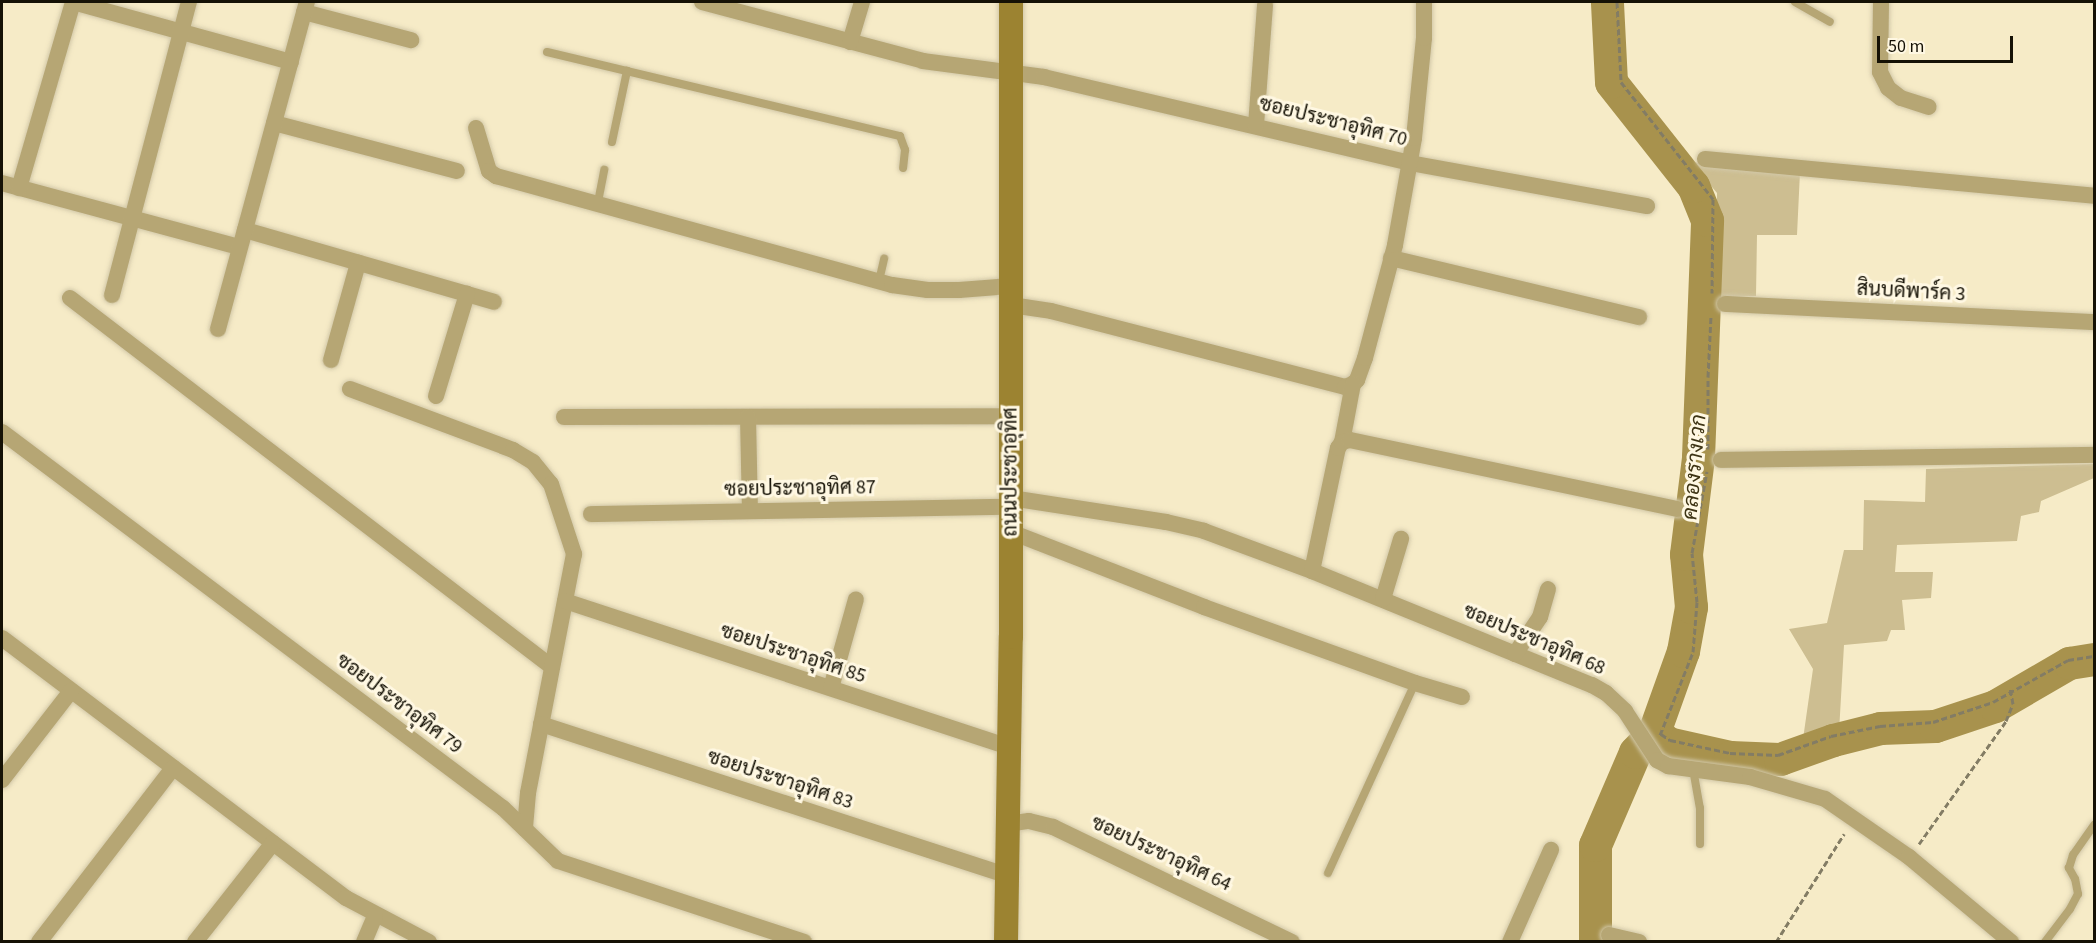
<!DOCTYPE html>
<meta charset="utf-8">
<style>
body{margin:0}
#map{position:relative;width:2096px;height:943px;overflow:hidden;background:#f6ebc7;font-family:"Source Sans 3",Sarabun,sans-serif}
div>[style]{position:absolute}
.green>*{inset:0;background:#cdbe91}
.river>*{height:33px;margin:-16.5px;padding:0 16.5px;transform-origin:16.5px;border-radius:16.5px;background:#a8924d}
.path>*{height:3px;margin-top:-1.5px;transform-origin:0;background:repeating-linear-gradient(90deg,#837c64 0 6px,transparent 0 9px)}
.roads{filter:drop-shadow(0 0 2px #d2c8a8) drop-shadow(0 0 2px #d2c8a8)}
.lane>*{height:8px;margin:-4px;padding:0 4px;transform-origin:4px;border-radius:4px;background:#b6a674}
.street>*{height:16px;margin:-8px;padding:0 8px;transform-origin:8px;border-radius:8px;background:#b6a674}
.secondary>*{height:24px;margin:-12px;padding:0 12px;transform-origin:12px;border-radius:12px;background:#9c8331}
.path-bridge>*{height:3px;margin-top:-1.5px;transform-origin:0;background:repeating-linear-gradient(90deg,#837c64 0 6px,transparent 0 9px)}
span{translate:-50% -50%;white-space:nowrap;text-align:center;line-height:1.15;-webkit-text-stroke:6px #fff8e3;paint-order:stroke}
.street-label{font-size:20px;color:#151105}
.water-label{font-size:21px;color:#3e3415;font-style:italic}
.frame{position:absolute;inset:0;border:3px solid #151105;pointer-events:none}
.scale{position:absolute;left:1877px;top:36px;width:136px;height:27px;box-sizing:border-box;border:3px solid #151105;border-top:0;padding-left:8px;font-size:18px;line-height:21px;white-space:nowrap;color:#151105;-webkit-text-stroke:4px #fff8e3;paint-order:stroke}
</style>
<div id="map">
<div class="green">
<div style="clip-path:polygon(1691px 162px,1800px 172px,1797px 235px,1757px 235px,1756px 296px,1717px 297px,1717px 193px)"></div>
<div style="clip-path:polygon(2094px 464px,2094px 478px,2041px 501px,2039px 512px,2021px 516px,2017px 541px,1897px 545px,1895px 572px,1933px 572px,1931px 598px,1902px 600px,1905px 630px,1891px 630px,1887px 641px,1844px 645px,1839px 732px,1803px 739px,1813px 669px,1789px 629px,1827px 623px,1844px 550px,1863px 550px,1864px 500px,1925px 502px,1926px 469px)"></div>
</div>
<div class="river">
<div style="left:1654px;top:732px;width:18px;rotate:38deg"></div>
<div style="left:1668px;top:743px;width:64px;rotate:12.7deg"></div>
<div style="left:1730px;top:757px;width:50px;rotate:2.3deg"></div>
<div style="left:1780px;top:759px;width:56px;rotate:-19.7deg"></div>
<div style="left:1833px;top:740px;width:49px;rotate:-14.3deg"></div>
<div style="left:1880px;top:728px;width:55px;rotate:-2.1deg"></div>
<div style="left:1935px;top:726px;width:63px;rotate:-18.4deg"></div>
<div style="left:1995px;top:706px;width:86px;rotate:-30.2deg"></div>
<div style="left:2069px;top:663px;width:25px;rotate:-9deg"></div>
<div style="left:1595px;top:942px;width:97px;rotate:-90deg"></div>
<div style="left:1595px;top:845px;width:101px;rotate:-66.7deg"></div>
<div style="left:1635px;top:752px;width:28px;rotate:-46deg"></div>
<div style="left:1654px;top:732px;width:86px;rotate:-70.3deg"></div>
<div style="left:1683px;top:651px;width:45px;rotate:-79.7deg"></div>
<div style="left:1691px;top:607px;width:53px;rotate:-95.4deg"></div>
<div style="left:1686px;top:554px;width:98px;rotate:-82.9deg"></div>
<div style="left:1698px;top:457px;width:237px;rotate:-87.8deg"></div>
<div style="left:1707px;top:220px;width:37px;rotate:-112deg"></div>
<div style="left:1693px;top:186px;width:132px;rotate:-128.3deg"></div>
<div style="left:1611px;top:82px;width:80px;rotate:-92.9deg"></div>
</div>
<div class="path">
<div style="left:1617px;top:2px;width:80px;rotate:87.1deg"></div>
<div style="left:1621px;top:82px;width:149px;rotate:51.8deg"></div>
<div style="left:1713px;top:199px;width:94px;rotate:90.6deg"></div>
<div style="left:1708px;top:449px;width:72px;rotate:-90deg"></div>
<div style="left:1708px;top:377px;width:62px;rotate:-87.2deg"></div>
<div style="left:1660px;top:735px;width:89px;rotate:-68.3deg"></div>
<div style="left:1693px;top:652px;width:50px;rotate:-85.4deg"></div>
<div style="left:1697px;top:602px;width:49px;rotate:-95.8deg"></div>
<div style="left:1692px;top:553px;width:83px;rotate:-79.6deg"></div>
<div style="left:1919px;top:844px;width:151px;rotate:-54.7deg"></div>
<div style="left:2006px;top:721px;width:18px;rotate:-68deg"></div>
<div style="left:2013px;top:704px;width:17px;rotate:-100deg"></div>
<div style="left:1776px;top:942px;width:128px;rotate:-57.8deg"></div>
</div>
<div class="roads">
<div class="lane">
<div style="left:1795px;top:2px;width:40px;rotate:29.7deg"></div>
<div style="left:547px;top:52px;width:363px;rotate:13.4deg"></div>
<div style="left:900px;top:136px;width:15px;rotate:70deg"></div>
<div style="left:905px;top:150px;width:18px;rotate:96deg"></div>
<div style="left:612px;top:142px;width:73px;rotate:-78.1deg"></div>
<div style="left:598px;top:202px;width:33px;rotate:-79deg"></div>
<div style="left:879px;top:281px;width:23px;rotate:-77deg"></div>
<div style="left:1693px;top:769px;width:40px;rotate:80deg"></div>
<div style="left:1700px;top:808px;width:36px;rotate:90deg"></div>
<div style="left:1328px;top:873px;width:209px;rotate:-65.4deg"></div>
<div style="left:2045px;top:942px;width:41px;rotate:-52.9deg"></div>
<div style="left:2070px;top:909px;width:17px;rotate:-62deg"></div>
<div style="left:2078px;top:894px;width:15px;rotate:-101deg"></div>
<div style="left:2075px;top:879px;width:13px;rotate:-119deg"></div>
<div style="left:2069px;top:868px;width:14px;rotate:-73deg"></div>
<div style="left:2073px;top:855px;width:37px;rotate:-55deg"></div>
</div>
<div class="street">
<div style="left:73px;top:2px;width:226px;rotate:15.4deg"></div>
<div style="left:702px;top:2px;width:229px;rotate:14.9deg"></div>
<div style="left:923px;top:61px;width:122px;rotate:7.5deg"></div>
<div style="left:1044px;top:77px;width:376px;rotate:13.2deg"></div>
<div style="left:1410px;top:163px;width:241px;rotate:10.3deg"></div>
<div style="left:1881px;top:2px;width:70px;rotate:90.8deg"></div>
<div style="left:1880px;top:72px;width:18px;rotate:63deg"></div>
<div style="left:1888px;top:88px;width:16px;rotate:38deg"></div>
<div style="left:1901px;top:98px;width:29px;rotate:18deg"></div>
<div style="left:304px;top:12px;width:111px;rotate:14.7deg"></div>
<div style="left:850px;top:42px;width:42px;rotate:-73.3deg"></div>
<div style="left:274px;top:123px;width:189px;rotate:14.7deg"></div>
<div style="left:1256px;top:125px;width:120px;rotate:-85.7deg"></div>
<div style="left:476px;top:128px;width:45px;rotate:73.2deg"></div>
<div style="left:489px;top:171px;width:9px;rotate:36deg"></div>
<div style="left:496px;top:176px;width:411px;rotate:15.4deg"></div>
<div style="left:892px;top:285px;width:36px;rotate:8deg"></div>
<div style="left:928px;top:290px;width:31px"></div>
<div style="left:959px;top:290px;width:51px;rotate:-4.5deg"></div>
<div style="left:1705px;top:159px;width:391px;rotate:5.4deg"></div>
<div style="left:2px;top:183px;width:246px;rotate:15.1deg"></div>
<div style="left:19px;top:188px;width:194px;rotate:-73.8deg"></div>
<div style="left:245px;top:230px;width:259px;rotate:16.1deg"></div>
<div style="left:1391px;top:258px;width:255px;rotate:13.4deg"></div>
<div style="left:112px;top:295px;width:303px;rotate:-75.3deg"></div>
<div style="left:70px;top:298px;width:607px;rotate:37.44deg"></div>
<div style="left:1725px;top:304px;width:369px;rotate:2.8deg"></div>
<div style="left:1011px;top:305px;width:40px;rotate:8.5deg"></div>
<div style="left:1051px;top:311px;width:304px;rotate:14.5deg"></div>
<div style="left:1345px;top:387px;width:9px;rotate:-21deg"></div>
<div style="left:1353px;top:384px;width:6px;rotate:-45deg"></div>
<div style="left:1357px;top:380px;width:23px;rotate:-70deg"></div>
<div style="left:1365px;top:358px;width:117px;rotate:-75.1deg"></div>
<div style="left:1395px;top:245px;width:109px;rotate:-79.9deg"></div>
<div style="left:1414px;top:138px;width:100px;rotate:-84.3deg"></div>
<div style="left:1424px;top:38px;width:36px;rotate:-90deg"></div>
<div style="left:218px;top:329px;width:339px;rotate:-74.8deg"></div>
<div style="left:331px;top:360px;width:101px;rotate:-74.4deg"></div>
<div style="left:350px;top:389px;width:174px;rotate:20.5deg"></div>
<div style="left:513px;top:450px;width:23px;rotate:31deg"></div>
<div style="left:533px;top:462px;width:28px;rotate:51deg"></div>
<div style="left:551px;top:484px;width:74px;rotate:71.8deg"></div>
<div style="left:574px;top:554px;width:243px;rotate:100.9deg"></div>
<div style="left:528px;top:793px;width:36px;rotate:95deg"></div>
<div style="left:436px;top:396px;width:107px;rotate:-73.1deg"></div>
<div style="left:564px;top:417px;width:447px;rotate:-0.1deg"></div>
<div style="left:748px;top:417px;width:94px;rotate:88.8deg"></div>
<div style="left:2px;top:432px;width:626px;rotate:36.89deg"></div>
<div style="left:503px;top:808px;width:76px;rotate:43.9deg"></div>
<div style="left:558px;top:861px;width:259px;rotate:18.2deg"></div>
<div style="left:1342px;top:442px;width:59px;rotate:-79.3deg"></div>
<div style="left:1721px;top:460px;width:373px;rotate:-0.8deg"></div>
<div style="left:1011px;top:498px;width:157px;rotate:8.8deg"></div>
<div style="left:1166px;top:522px;width:39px;rotate:13deg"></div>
<div style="left:1204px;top:531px;width:115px;rotate:20.3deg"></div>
<div style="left:1312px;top:571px;width:302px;rotate:22.2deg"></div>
<div style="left:1592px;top:685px;width:16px;rotate:30deg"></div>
<div style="left:1606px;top:693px;width:26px;rotate:43deg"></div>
<div style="left:1625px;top:711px;width:59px;rotate:56.9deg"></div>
<div style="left:1657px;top:760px;width:13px;rotate:29deg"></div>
<div style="left:1668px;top:766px;width:83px;rotate:7.6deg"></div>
<div style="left:1750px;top:777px;width:78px;rotate:16.3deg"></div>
<div style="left:1825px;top:799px;width:102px;rotate:34.6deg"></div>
<div style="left:1909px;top:857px;width:133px;rotate:39.8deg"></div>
<div style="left:591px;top:514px;width:420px;rotate:-1deg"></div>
<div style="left:1011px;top:532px;width:207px;rotate:21.2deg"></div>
<div style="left:1204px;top:607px;width:224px;rotate:19.8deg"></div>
<div style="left:1415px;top:683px;width:49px;rotate:16.6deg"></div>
<div style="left:1312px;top:571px;width:126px;rotate:-78.1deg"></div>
<div style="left:1338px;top:448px;width:7px;rotate:-56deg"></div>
<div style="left:1342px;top:442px;width:8px;rotate:-14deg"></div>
<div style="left:1350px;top:440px;width:335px;rotate:11.9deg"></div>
<div style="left:1383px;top:599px;width:63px;rotate:-73.3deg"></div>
<div style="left:565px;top:601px;width:467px;rotate:18.2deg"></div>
<div style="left:2px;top:638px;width:431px;rotate:37.1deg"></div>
<div style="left:346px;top:898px;width:94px;rotate:27.9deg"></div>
<div style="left:1515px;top:654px;width:45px;rotate:-56deg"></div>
<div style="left:1540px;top:617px;width:29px;rotate:-74deg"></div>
<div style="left:831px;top:688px;width:92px;rotate:-74.3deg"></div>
<div style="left:541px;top:724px;width:489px;rotate:18deg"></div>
<div style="left:2px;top:780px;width:113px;rotate:-52.2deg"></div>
<div style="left:1007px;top:824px;width:22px;rotate:-8deg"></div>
<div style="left:1029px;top:821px;width:25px;rotate:14deg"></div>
<div style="left:1053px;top:827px;width:265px;rotate:25.7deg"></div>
<div style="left:1609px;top:935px;width:31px;rotate:13deg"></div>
<div style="left:39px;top:942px;width:220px;rotate:-52.4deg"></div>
<div style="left:195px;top:942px;width:126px;rotate:-51.8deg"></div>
<div style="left:364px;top:942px;width:28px;rotate:-67deg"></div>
<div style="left:1510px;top:942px;width:101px;rotate:-66deg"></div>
</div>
<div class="secondary">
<div style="left:1006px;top:942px;width:305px;rotate:-89.1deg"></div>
<div style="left:1011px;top:637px;width:635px;rotate:-90deg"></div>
</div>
</div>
<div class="path-bridge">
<div style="left:1661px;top:734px;width:11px;rotate:34deg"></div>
<div style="left:1670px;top:740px;width:61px;rotate:12.2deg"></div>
<div style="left:1730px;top:753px;width:48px;rotate:2.4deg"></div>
<div style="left:1778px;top:755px;width:56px;rotate:-19.7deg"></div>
<div style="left:1831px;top:736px;width:50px;rotate:-11.5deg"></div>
<div style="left:1880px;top:726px;width:53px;rotate:-4.3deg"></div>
<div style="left:1933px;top:722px;width:63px;rotate:-18.4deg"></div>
<div style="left:1993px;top:702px;width:86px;rotate:-29.2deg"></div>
<div style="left:2068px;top:660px;width:26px;rotate:-9deg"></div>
</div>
<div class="street-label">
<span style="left:1333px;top:122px;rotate:14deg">ซอยประชาอุทิศ 70</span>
<span style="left:1911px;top:292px;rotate:3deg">สินบดีพาร์ค 3</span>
<span style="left:1011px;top:472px;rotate:-90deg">ถนนประชาอุทิศ</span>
<span style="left:800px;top:489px;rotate:-1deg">ซอยประชาอุทิศ 87</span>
<span style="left:1534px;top:640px;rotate:23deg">ซอยประชาอุทิศ 68</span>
<span style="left:793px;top:654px;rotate:18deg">ซอยประชาอุทิศ 85</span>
<span style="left:399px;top:704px;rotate:37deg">ซอยประชาอุทิศ 79</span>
<span style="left:780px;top:780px;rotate:18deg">ซอยประชาอุทิศ 83</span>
<span style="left:1161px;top:854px;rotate:25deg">ซอยประชาอุทิศ 64</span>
</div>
<div class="water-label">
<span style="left:1694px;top:467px;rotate:-85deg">คลองรางเวก</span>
</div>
<div class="frame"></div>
<div class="scale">50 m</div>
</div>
